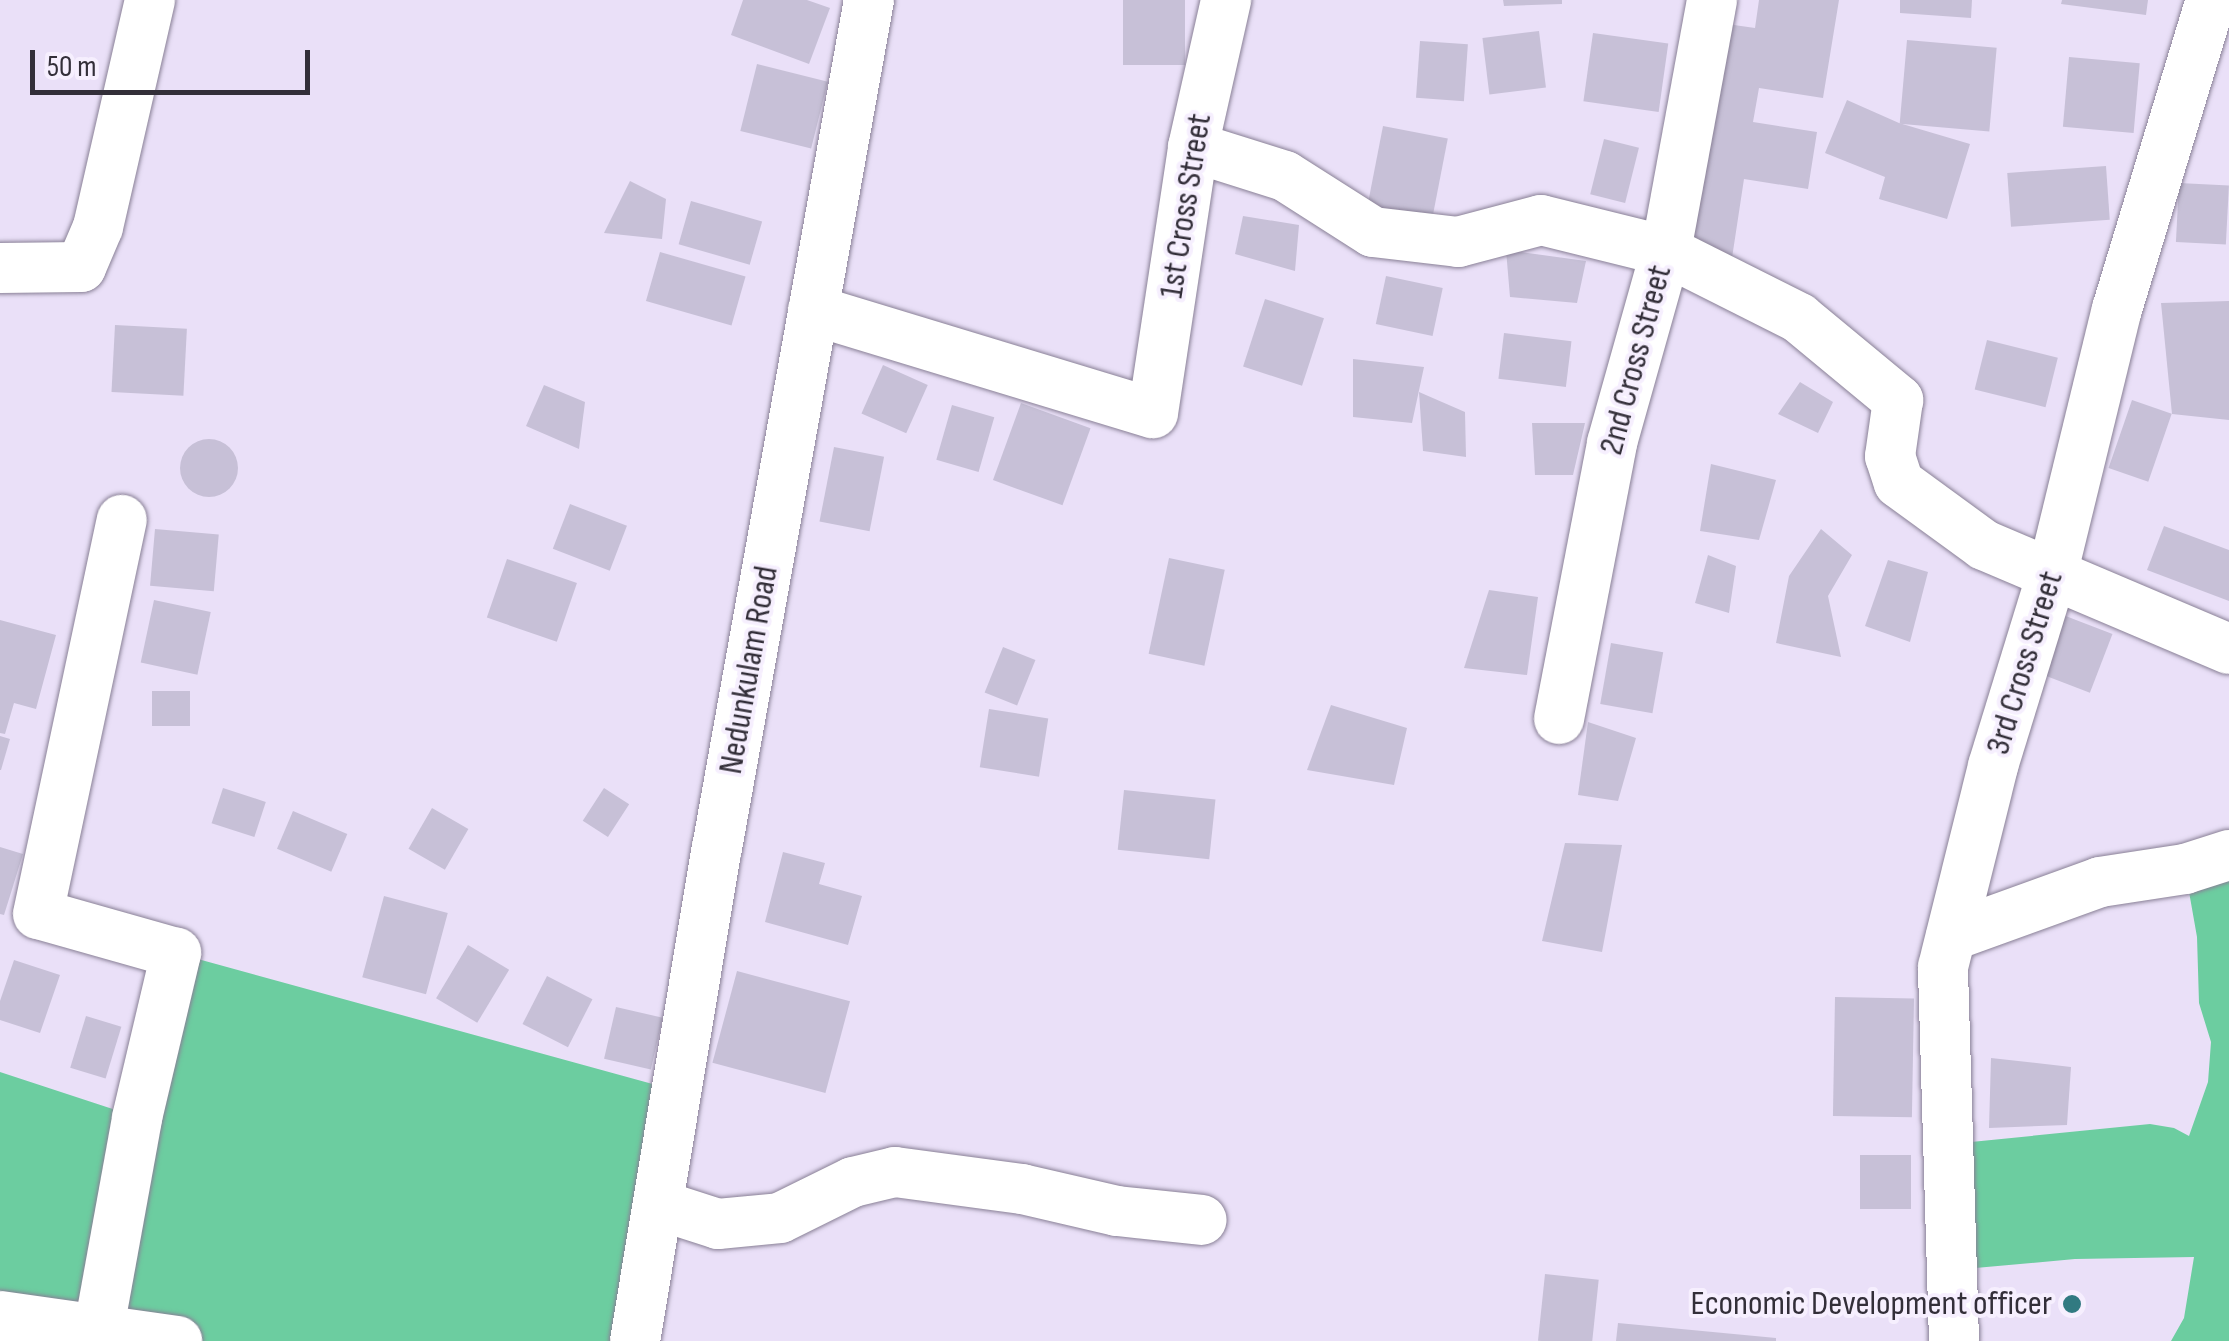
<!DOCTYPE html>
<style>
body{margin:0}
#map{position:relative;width:2229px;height:1341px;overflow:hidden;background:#eae0f8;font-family:"Sofia Sans Condensed",sans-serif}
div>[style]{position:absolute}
.green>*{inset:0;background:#6ccda0}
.building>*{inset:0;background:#c7c0d7;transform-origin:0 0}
.round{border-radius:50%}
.roads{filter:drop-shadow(0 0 2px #898096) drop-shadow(0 0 2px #898096)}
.minor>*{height:50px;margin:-25px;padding:0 25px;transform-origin:25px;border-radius:25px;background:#fff}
.dots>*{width:28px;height:28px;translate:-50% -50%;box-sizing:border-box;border:5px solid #f6effe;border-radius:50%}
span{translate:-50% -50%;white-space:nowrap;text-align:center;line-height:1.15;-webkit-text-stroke:8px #f6effe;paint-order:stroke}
.street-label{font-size:35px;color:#332f39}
.poi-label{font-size:35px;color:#332f39}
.right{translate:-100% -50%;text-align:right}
.scale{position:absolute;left:30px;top:50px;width:280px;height:45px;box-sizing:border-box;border:5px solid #332f39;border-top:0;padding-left:12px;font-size:30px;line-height:35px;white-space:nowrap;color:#332f39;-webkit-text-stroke:8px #f6effe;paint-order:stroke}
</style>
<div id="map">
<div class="green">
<div style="clip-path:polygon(2229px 855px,2229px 1341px,2171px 1341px,2184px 1318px,2194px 1257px,2075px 1259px,1953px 1270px,1951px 1144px,2150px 1124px,2174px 1128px,2189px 1136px,2208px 1082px,2211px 1042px,2199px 1003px,2197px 937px,2185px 869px)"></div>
<div style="clip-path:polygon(176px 953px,678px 1091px,635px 1341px,177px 1341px,0 1316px,0 1072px,137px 1117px)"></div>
</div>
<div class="building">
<div style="clip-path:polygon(743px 0,807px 0,830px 8px,809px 64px,731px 35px)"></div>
<div style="left:1123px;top:0;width:62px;height:65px"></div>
<div style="clip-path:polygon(1503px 0,1562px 0,1562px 4px,1504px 6px)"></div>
<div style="clip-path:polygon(1759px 0,1839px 0,1823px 98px,1759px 88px,1753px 122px,1817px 132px,1808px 189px,1744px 179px,1732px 258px,1683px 251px,1720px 23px,1755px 28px)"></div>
<div style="clip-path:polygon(1900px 0,1972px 0,1971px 18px,1900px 13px)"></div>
<div style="clip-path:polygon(2062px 0,2148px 0,2146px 15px,2061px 4px)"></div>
<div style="left:1539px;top:31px;width:57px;height:57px;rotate:83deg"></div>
<div style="left:1593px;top:33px;width:76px;height:69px;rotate:8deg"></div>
<div style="left:1907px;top:40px;width:90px;height:84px;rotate:5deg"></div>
<div style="left:1420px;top:41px;width:48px;height:57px;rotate:4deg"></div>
<div style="left:2069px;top:57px;width:71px;height:70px;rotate:5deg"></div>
<div style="left:757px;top:64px;width:73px;height:69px;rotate:14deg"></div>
<div style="clip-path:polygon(1847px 100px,1899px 123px,1970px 144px,1947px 219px,1879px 199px,1885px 177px,1825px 153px)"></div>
<div style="left:1383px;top:126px;width:66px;height:83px;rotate:11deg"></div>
<div style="left:1604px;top:139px;width:36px;height:57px;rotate:14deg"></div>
<div style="left:2106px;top:166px;width:54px;height:99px;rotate:86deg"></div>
<div style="clip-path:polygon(630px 181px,666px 199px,662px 239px,604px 233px)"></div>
<div style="left:2179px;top:183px;width:50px;height:59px;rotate:3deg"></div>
<div style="left:691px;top:201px;width:74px;height:45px;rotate:16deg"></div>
<div style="clip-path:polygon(1243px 216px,1299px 225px,1295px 271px,1235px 254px)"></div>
<div style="clip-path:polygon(1506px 250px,1586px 261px,1577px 303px,1510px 297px)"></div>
<div style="left:660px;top:252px;width:89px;height:51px;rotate:16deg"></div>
<div style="left:1386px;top:276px;width:58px;height:49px;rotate:12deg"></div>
<div style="left:1265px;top:299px;width:62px;height:71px;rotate:18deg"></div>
<div style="clip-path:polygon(2229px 301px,2229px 420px,2172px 414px,2161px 303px)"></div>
<div style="left:115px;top:325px;width:72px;height:67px;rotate:3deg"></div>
<div style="left:1504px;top:333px;width:68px;height:46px;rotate:7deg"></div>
<div style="left:1987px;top:340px;width:73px;height:51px;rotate:14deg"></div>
<div style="clip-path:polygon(1353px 359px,1424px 367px,1412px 423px,1353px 417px)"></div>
<div style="left:883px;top:365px;width:49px;height:53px;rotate:24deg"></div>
<div style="clip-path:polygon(1800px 382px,1833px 402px,1818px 433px,1778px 414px)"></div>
<div style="clip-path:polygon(544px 385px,585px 402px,579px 449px,526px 426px)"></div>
<div style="clip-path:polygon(1419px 392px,1465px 412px,1466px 457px,1423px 451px)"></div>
<div style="left:2132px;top:400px;width:42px;height:72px;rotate:19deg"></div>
<div style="left:1021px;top:403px;width:74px;height:82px;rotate:20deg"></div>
<div style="left:952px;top:405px;width:44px;height:57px;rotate:16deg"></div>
<div style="clip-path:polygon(1532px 423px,1585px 423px,1573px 475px,1535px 475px)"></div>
<div class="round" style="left:180px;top:439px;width:58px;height:58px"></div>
<div style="left:834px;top:447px;width:51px;height:76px;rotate:11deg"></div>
<div style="clip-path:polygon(1711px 464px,1776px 480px,1759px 540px,1700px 531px)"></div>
<div style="left:570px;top:504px;width:61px;height:48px;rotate:21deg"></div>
<div style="clip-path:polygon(2164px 526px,2229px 550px,2229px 601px,2147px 570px)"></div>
<div style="left:155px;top:529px;width:64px;height:57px;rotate:5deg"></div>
<div style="clip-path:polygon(1821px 529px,1852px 555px,1828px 596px,1841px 657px,1776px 643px,1789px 576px)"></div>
<div style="clip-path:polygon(1708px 555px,1736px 566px,1729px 613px,1695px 603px)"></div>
<div style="left:1169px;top:558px;width:57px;height:98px;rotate:12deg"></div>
<div style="left:507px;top:559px;width:74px;height:62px;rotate:19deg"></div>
<div style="clip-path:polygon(1888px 560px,1928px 572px,1910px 642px,1865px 626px)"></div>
<div style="clip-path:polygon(1489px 590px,1538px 597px,1527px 675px,1464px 668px)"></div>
<div style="left:154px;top:600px;width:58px;height:64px;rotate:12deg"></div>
<div style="left:2063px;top:615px;width:53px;height:63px;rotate:21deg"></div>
<div style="clip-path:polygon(0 620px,56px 635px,36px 709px,14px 703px,5px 734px,0 733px)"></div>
<div style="left:1611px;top:643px;width:53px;height:62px;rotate:10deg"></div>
<div style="left:1003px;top:647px;width:35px;height:49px;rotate:22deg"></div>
<div style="left:152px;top:691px;width:38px;height:35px"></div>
<div style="clip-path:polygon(1331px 705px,1407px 728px,1394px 785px,1307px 770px)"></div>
<div style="left:989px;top:709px;width:60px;height:59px;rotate:9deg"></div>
<div style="clip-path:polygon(1588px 722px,1636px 738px,1618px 801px,1578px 795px)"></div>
<div style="clip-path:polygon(0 736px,10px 739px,1px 770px,0 770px)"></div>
<div style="left:223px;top:788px;width:45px;height:37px;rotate:18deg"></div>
<div style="left:604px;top:788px;width:30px;height:39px;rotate:33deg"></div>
<div style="left:1124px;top:790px;width:92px;height:60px;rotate:6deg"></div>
<div style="left:432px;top:808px;width:42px;height:47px;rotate:30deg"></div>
<div style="left:293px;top:811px;width:59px;height:41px;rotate:23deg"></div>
<div style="clip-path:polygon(1565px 843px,1622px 845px,1602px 952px,1542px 941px)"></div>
<div style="clip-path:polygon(0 847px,23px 854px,4px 915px,0 914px)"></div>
<div style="clip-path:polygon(783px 852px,825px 863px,819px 884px,862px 896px,848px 945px,765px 922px)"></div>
<div style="left:384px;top:896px;width:66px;height:84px;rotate:15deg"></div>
<div style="left:468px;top:945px;width:48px;height:62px;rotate:31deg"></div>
<div style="clip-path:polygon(14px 960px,60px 975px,40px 1033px,0 1020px,0 1001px)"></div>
<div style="left:737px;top:971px;width:117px;height:95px;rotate:15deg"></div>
<div style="left:547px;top:976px;width:51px;height:54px;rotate:27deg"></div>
<div style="left:1835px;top:997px;width:79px;height:119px;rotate:1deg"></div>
<div style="left:616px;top:1007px;width:48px;height:53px;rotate:13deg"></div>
<div style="left:86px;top:1016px;width:37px;height:54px;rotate:17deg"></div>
<div style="clip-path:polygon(1991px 1058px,2071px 1067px,2067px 1125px,1989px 1128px)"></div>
<div style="left:1860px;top:1155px;width:51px;height:54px"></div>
<div style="left:1545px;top:1274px;width:54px;height:67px;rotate:6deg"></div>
<div style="clip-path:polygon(1618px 1323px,1776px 1338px,1776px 1341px,1616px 1341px)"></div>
</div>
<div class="roads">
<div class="minor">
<div style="left:1193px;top:147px;width:96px;rotate:17.5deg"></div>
<div style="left:1285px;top:176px;width:104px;rotate:32.5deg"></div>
<div style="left:1373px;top:232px;width:86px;rotate:6.7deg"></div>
<div style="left:1458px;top:242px;width:86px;rotate:-14.8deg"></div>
<div style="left:1541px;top:220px;width:129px;rotate:13.9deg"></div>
<div style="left:1666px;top:251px;width:149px;rotate:26.7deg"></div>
<div style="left:1799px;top:318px;width:129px;rotate:39.6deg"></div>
<div style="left:1898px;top:400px;width:57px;rotate:98.1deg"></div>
<div style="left:1890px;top:456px;width:28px;rotate:72deg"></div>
<div style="left:1899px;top:483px;width:105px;rotate:36.1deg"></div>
<div style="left:1984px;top:545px;width:266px;rotate:23deg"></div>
<div style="left:0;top:268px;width:81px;rotate:-0.7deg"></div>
<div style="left:81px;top:267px;width:43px;rotate:-67deg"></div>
<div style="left:98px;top:227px;width:233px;rotate:-77.1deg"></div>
<div style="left:813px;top:310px;width:355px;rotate:16.9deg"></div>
<div style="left:1153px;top:413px;width:269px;rotate:-81.4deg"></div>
<div style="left:1193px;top:147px;width:151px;rotate:-77.3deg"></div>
<div style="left:1559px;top:719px;width:281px;rotate:-79.1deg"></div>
<div style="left:1612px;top:443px;width:199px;rotate:-74.3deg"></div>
<div style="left:1666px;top:251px;width:255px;rotate:-79.6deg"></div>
<div style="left:1951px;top:936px;width:158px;rotate:-19.9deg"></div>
<div style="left:2100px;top:882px;width:86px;rotate:-8.7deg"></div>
<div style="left:2185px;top:869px;width:46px;rotate:-17.7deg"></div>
<div style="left:659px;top:1205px;width:62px;rotate:17.9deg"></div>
<div style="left:718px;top:1224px;width:62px;rotate:-5.5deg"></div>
<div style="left:780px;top:1218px;width:81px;rotate:-26.3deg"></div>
<div style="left:853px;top:1182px;width:43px;rotate:-13.4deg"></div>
<div style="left:895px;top:1172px;width:128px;rotate:7.6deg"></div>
<div style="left:1022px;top:1189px;width:98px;rotate:13deg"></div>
<div style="left:1117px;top:1211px;width:85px;rotate:6deg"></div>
<div style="left:0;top:1316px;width:179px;rotate:8deg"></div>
<div style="left:99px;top:1328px;width:213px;rotate:-79.7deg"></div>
<div style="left:137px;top:1118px;width:170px;rotate:-76.7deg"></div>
<div style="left:176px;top:953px;width:143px;rotate:-164.2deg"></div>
<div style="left:38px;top:914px;width:403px;rotate:-78deg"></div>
<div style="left:635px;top:1341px;width:500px;rotate:-80.6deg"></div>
<div style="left:717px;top:848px;width:862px;rotate:-79.84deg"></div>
<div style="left:1954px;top:1341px;width:374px;rotate:-91.7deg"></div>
<div style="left:1943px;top:967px;width:207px;rotate:-76deg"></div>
<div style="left:1993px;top:766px;width:204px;rotate:-72.9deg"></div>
<div style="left:2053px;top:571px;width:270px;rotate:-76.3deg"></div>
<div style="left:2117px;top:309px;width:323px;rotate:-73.1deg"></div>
</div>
</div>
<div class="dots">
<div style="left:2072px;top:1304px;background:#317a81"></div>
</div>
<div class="street-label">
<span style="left:1186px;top:206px;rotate:-81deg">1st Cross Street</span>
<span style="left:1636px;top:360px;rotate:-75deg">2nd Cross Street</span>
<span style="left:2025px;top:663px;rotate:-73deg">3rd Cross Street</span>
<span style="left:749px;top:670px;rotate:-80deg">Nedunkulam Road</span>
</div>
<div class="poi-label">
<span class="right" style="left:2052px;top:1304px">Economic Development officer</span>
</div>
<div class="scale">50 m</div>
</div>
